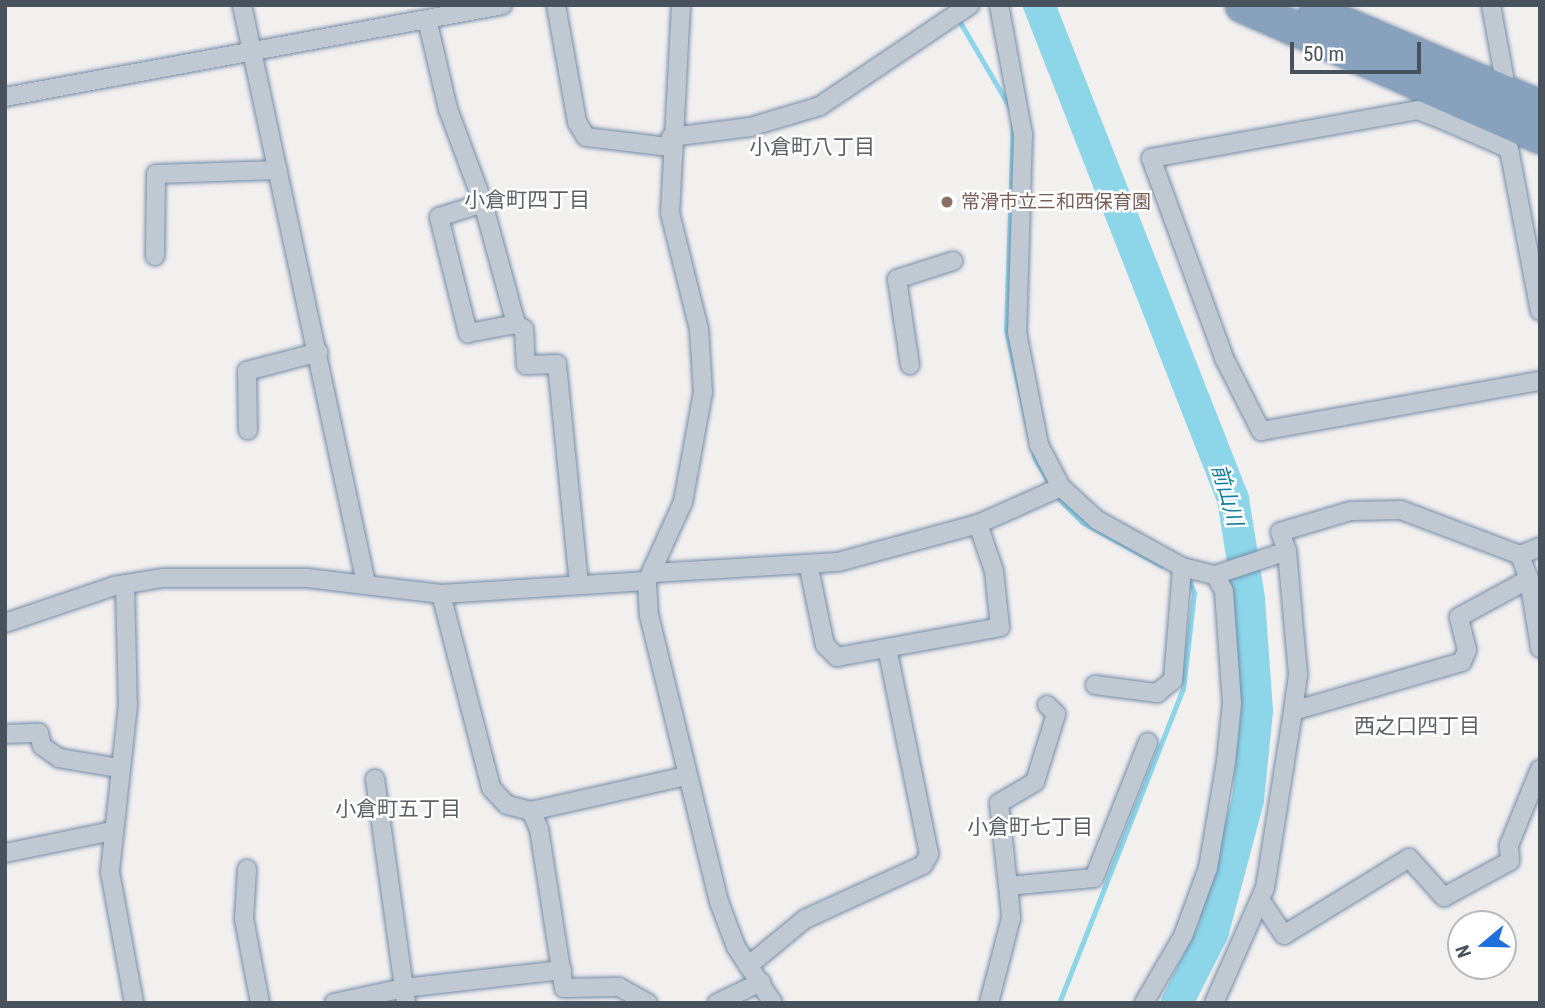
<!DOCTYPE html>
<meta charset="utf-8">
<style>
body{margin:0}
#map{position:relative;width:1545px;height:1008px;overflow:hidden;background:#f2efef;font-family:"Roboto Condensed","Noto Sans JP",sans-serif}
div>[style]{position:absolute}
.stream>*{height:5px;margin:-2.5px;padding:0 2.5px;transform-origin:2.5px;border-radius:2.5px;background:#8dd6ea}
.river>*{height:32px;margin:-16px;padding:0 16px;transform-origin:16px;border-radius:16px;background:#8dd6ea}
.roads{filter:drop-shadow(0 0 2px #738ca8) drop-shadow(0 0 2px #738ca8)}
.street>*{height:18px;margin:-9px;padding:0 9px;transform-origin:9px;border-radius:9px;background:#c0c9d1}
.highway>*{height:33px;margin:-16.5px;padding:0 16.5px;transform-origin:16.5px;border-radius:16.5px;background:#88a1bd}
.dots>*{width:19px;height:19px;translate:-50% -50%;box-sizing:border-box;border:4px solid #fff;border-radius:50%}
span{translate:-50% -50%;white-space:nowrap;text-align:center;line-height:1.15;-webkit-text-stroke:5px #fff;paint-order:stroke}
.education-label{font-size:19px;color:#785e54}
.left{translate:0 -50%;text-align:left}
.neighbourhood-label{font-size:21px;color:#5c5f64}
.water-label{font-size:21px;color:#1080a0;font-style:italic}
.frame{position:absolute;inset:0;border:7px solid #48525c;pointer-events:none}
.north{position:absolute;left:1447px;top:910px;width:70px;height:70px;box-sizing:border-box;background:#fff;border:2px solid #b6babe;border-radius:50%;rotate:251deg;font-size:19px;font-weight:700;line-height:28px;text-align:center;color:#48525c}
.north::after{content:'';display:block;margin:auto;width:24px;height:32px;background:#1e70dd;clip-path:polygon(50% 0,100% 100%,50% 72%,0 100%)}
.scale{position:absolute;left:1290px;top:42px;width:131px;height:32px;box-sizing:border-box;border:4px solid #48525c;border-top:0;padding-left:9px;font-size:21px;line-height:24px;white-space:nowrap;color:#48525c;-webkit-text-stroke:5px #fff;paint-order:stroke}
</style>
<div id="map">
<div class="stream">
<div style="left:950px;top:5px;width:123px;rotate:59.7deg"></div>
<div style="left:1013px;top:121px;width:209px;rotate:91.9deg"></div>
<div style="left:1006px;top:330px;width:132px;rotate:77.3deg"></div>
<div style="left:1035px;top:459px;width:47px;rotate:59deg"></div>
<div style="left:1059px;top:499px;width:33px;rotate:45deg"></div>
<div style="left:1082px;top:522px;width:91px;rotate:28.8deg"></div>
<div style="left:1059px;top:1003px;width:338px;rotate:-68.5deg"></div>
<div style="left:1183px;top:689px;width:97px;rotate:-83.5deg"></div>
<div style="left:1194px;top:593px;width:18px;rotate:-112deg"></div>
</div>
<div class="river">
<div style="left:1039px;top:5px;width:531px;rotate:68.56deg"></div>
<div style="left:1233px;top:499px;width:101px;rotate:80.9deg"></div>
<div style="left:1249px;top:599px;width:112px;rotate:85.9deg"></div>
<div style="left:1257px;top:711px;width:89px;rotate:95.8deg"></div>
<div style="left:1248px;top:800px;width:137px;rotate:104.9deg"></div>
<div style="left:1213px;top:932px;width:80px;rotate:116.9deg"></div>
</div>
<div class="roads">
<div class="street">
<div style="left:242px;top:5px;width:591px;rotate:77.89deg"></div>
<div style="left:556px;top:5px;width:119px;rotate:79.8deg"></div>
<div style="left:577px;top:122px;width:17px;rotate:59deg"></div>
<div style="left:586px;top:137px;width:84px;rotate:6.9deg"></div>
<div style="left:681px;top:5px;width:208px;rotate:93deg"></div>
<div style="left:670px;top:213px;width:120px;rotate:76deg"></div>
<div style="left:699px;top:329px;width:63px;rotate:86.4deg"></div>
<div style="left:703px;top:392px;width:112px;rotate:100.3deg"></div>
<div style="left:683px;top:502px;width:87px;rotate:114.5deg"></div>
<div style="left:647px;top:581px;width:34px;rotate:87deg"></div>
<div style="left:649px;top:615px;width:295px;rotate:76.3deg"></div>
<div style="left:719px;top:902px;width:48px;rotate:69.3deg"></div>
<div style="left:736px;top:947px;width:67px;rotate:56.5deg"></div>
<div style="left:999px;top:5px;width:131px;rotate:79.5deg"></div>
<div style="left:1023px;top:134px;width:198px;rotate:91.7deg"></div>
<div style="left:1017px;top:332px;width:115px;rotate:79deg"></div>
<div style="left:1039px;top:445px;width:47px;rotate:62.4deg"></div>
<div style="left:1061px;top:487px;width:49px;rotate:42.5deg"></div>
<div style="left:1097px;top:520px;width:97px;rotate:28.9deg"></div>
<div style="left:1182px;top:567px;width:34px;rotate:14deg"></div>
<div style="left:1215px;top:575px;width:76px;rotate:-18.4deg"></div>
<div style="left:1287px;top:551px;width:20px;rotate:-110deg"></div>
<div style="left:1280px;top:532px;width:74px;rotate:-16.5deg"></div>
<div style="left:1351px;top:511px;width:50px;rotate:-1.1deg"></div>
<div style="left:1401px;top:510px;width:127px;rotate:20.7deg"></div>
<div style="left:1520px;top:555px;width:22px;rotate:-22deg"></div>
<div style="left:1491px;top:5px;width:72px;rotate:79.6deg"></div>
<div style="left:1504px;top:76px;width:16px;rotate:108deg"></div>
<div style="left:427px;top:19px;width:92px;rotate:76.9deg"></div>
<div style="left:448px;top:109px;width:100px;rotate:69.6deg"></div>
<div style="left:483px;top:203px;width:125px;rotate:74.7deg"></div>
<div style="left:516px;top:324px;width:9px;rotate:32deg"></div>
<div style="left:524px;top:329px;width:36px;rotate:87deg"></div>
<div style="left:526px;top:365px;width:31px;rotate:-2deg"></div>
<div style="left:557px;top:364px;width:222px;rotate:84.3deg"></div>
<div style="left:5px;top:97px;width:506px;rotate:-10.47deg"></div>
<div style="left:1445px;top:110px;width:10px;rotate:114deg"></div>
<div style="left:1441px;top:119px;width:74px;rotate:23.8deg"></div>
<div style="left:1509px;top:149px;width:165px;rotate:79.2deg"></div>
<div style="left:1441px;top:119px;width:25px;rotate:-159deg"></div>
<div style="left:1418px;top:110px;width:271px;rotate:169.8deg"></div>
<div style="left:1151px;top:158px;width:213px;rotate:69.9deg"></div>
<div style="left:1224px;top:358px;width:82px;rotate:63.1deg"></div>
<div style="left:1261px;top:431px;width:283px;rotate:-10.2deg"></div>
<div style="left:671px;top:137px;width:80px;rotate:-7.2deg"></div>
<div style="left:750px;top:127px;width:73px;rotate:-16.7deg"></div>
<div style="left:820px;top:106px;width:181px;rotate:-34deg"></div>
<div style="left:483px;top:203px;width:46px;rotate:162.3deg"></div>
<div style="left:439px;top:217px;width:120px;rotate:76deg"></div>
<div style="left:468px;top:333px;width:49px;rotate:-10.6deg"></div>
<div style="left:155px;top:256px;width:82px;rotate:-89.3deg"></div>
<div style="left:156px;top:174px;width:122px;rotate:-1.9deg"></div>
<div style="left:910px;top:365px;width:87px;rotate:-98.6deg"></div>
<div style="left:897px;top:279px;width:59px;rotate:-17.8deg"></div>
<div style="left:248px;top:430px;width:59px;rotate:-91deg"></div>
<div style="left:247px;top:371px;width:74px;rotate:-14.8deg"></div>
<div style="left:1287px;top:551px;width:124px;rotate:84.9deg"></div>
<div style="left:1298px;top:675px;width:36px;rotate:98deg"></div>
<div style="left:1293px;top:711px;width:176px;rotate:-16.2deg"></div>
<div style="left:1462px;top:662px;width:13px;rotate:-67deg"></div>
<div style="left:1467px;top:650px;width:34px;rotate:-104deg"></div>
<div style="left:1459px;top:617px;width:80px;rotate:-28.5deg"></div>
<div style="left:1529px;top:579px;width:26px;rotate:-111deg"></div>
<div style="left:809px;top:568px;width:79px;rotate:78.3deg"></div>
<div style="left:825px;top:645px;width:17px;rotate:45deg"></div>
<div style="left:837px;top:657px;width:166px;rotate:-10.4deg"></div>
<div style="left:1000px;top:627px;width:56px;rotate:-96.1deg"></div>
<div style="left:994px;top:571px;width:50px;rotate:-108.8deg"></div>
<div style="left:653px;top:573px;width:185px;rotate:-3.4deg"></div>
<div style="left:838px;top:562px;width:145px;rotate:-15.2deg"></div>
<div style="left:978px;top:524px;width:91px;rotate:-24deg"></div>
<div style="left:1529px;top:579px;width:70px;rotate:80.9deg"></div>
<div style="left:125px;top:584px;width:121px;rotate:88.6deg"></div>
<div style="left:128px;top:705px;width:168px;rotate:96.2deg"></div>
<div style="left:110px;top:872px;width:133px;rotate:79.6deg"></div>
<div style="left:441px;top:594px;width:200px;rotate:75.5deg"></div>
<div style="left:491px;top:788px;width:23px;rotate:47deg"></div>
<div style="left:507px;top:805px;width:25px;rotate:14deg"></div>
<div style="left:531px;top:811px;width:20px;rotate:66deg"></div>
<div style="left:539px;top:829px;width:161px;rotate:81.1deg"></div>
<div style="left:564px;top:988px;width:55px;rotate:-1deg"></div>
<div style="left:619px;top:987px;width:33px;rotate:29deg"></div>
<div style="left:5px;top:623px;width:115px;rotate:-18.7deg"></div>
<div style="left:114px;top:586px;width:50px;rotate:-9.3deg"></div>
<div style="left:163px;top:578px;width:144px"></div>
<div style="left:307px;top:578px;width:135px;rotate:6.8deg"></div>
<div style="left:441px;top:594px;width:206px;rotate:-3.6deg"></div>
<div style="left:1095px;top:685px;width:63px;rotate:7.4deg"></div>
<div style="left:1157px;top:693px;width:21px;rotate:-39deg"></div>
<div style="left:1173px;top:680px;width:113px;rotate:-85.4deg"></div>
<div style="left:1047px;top:705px;width:13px;rotate:45deg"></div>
<div style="left:1056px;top:714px;width:71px;rotate:107.2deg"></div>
<div style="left:1035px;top:782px;width:42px;rotate:149.7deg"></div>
<div style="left:999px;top:803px;width:83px;rotate:83.8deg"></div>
<div style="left:1008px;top:886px;width:86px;rotate:-5.3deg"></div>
<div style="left:1094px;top:878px;width:146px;rotate:-68.3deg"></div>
<div style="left:5px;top:734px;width:34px;rotate:-2deg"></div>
<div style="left:39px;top:733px;width:13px;rotate:77deg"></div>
<div style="left:42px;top:746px;width:21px;rotate:35deg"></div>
<div style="left:59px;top:758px;width:61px;rotate:9.5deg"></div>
<div style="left:375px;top:779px;width:226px;rotate:82.1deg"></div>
<div style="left:531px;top:811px;width:159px;rotate:-12.7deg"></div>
<div style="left:5px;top:853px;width:109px;rotate:-11.6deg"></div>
<div style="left:247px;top:869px;width:50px;rotate:93.4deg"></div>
<div style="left:244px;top:919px;width:86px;rotate:79.2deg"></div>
<div style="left:1261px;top:901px;width:41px;rotate:55.9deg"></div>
<div style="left:1284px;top:935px;width:147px;rotate:-31.6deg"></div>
<div style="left:1409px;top:858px;width:52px;rotate:48.1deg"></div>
<div style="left:1444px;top:897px;width:75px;rotate:-28.6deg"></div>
<div style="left:1510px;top:861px;width:16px;rotate:-94deg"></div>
<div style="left:1509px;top:845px;width:82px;rotate:-67.8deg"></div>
<div style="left:748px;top:966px;width:74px;rotate:-39.5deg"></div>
<div style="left:805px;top:919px;width:130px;rotate:-24.6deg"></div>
<div style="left:923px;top:865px;width:13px;rotate:-61deg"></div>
<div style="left:929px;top:854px;width:205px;rotate:-101.5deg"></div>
<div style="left:334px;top:1003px;width:72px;rotate:-12.1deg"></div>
<div style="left:404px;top:988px;width:159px;rotate:-6.5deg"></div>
<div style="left:717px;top:1003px;width:49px;rotate:-25.5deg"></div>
<div style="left:989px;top:1003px;width:88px;rotate:-75.5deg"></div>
<div style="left:1011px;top:918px;width:32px;rotate:-95deg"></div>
<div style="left:1144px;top:1003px;width:78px;rotate:-59.8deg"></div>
<div style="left:1183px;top:936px;width:72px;rotate:-69.8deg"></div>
<div style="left:1208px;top:868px;width:108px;rotate:-80.4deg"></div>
<div style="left:1226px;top:762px;width:59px;rotate:-84.2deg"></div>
<div style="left:1232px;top:703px;width:112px;rotate:-94.1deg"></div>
<div style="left:1224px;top:591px;width:18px;rotate:-119deg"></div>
<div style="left:1214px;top:1003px;width:126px;rotate:-66.1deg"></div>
<div style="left:1265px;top:888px;width:179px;rotate:-81deg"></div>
</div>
<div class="highway">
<div style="left:1242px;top:5px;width:326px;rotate:23.7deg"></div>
<div style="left:1316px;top:12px;width:243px;rotate:23deg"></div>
</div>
</div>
<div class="dots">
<div style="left:947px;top:202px;background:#8d6e63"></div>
</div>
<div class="education-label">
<span class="left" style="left:961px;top:202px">常滑市立三和西保育園</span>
</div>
<div class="neighbourhood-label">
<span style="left:812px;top:147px">小倉町八丁目</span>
<span style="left:527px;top:200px">小倉町四丁目</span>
<span style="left:1417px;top:726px">西之口四丁目</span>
<span style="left:398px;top:809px">小倉町五丁目</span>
<span style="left:1030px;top:827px">小倉町七丁目</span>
</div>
<div class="water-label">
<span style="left:1227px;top:495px;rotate:74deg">前山川</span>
</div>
<div class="frame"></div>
<div class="north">N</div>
<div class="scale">50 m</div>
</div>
